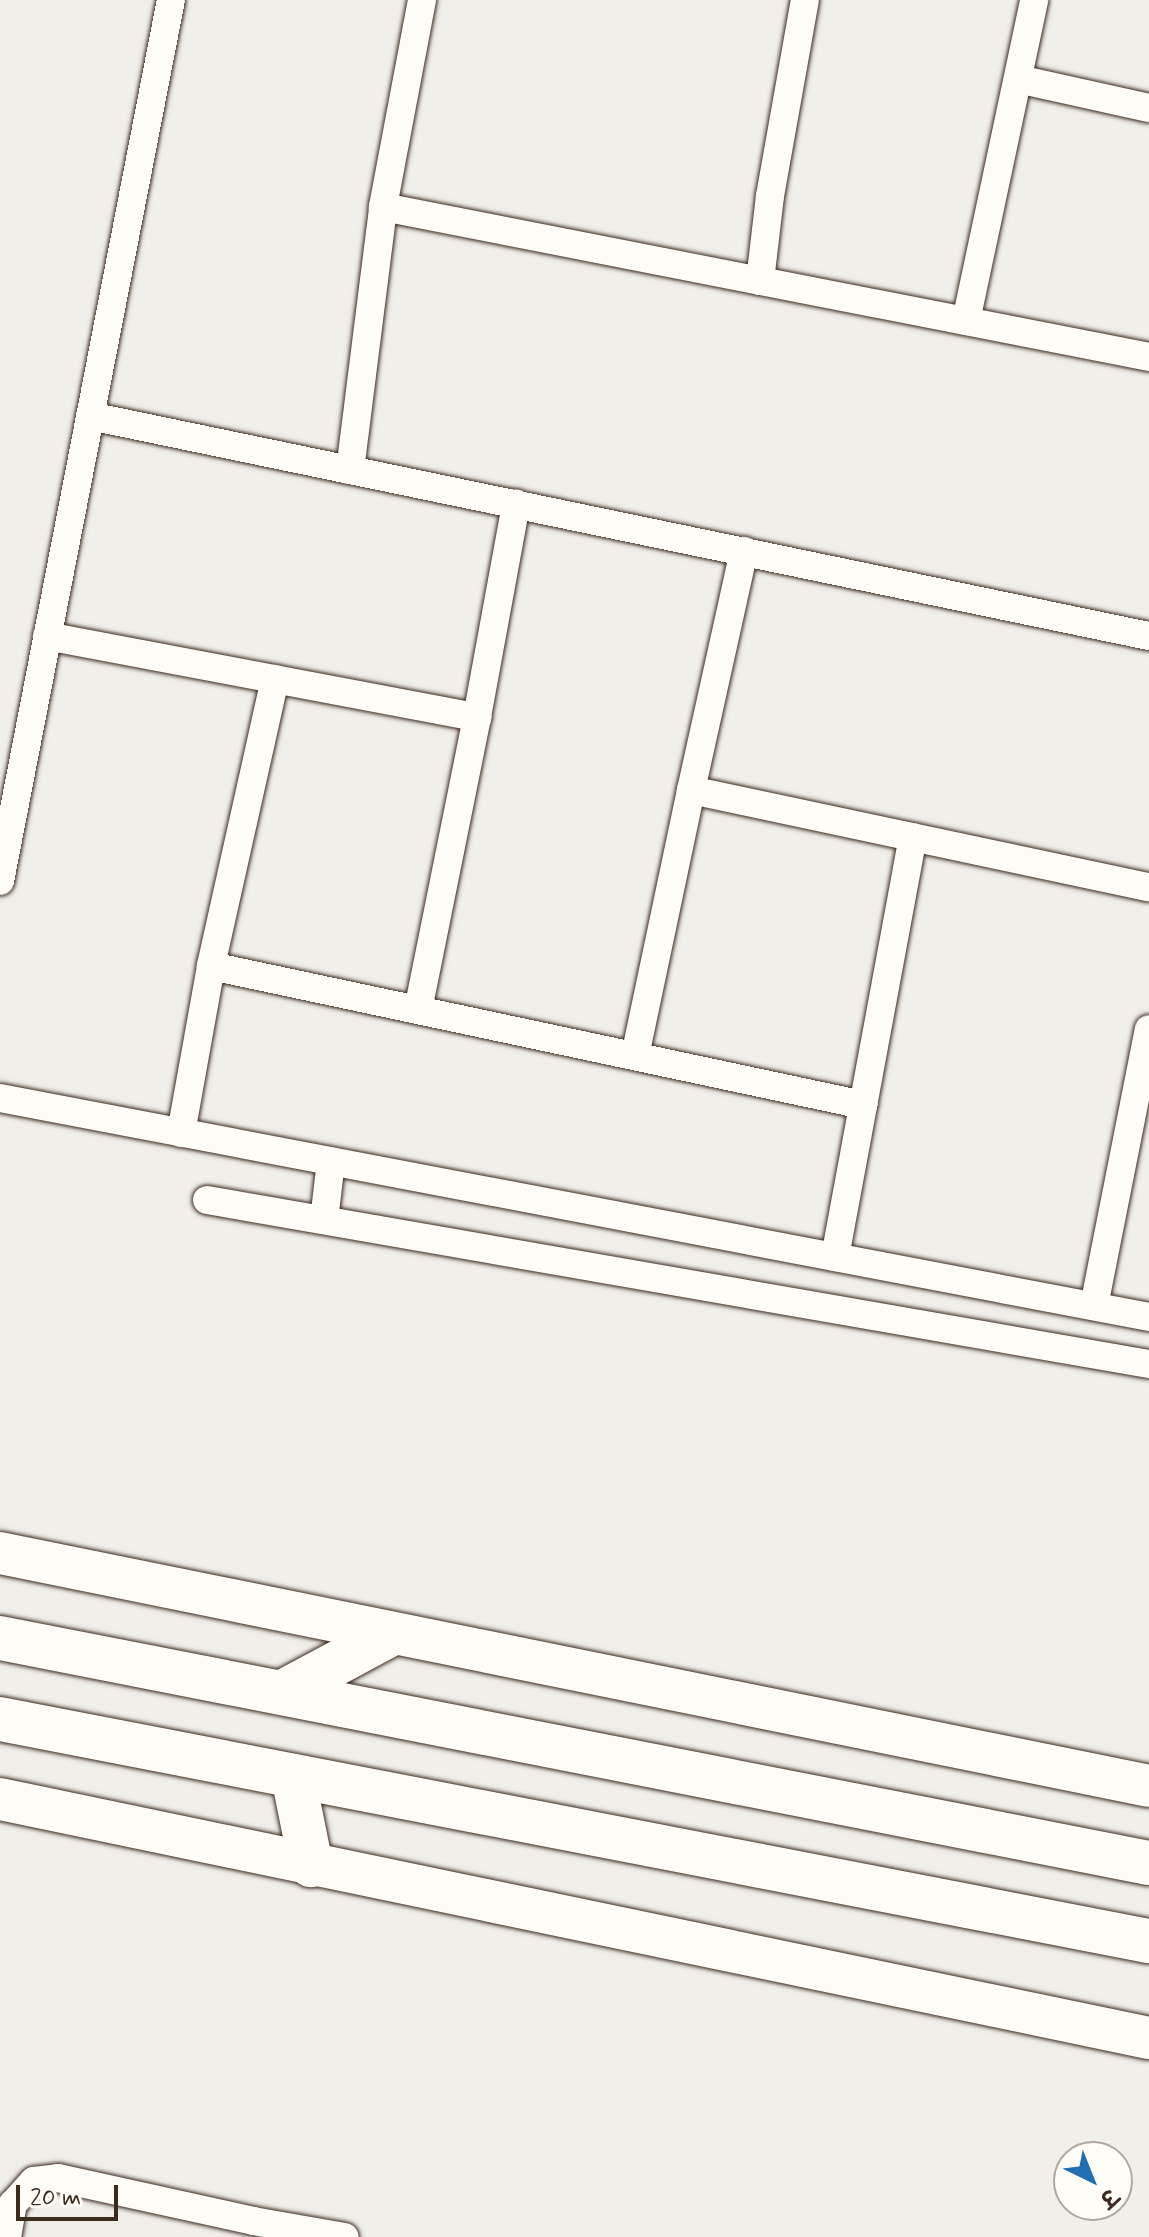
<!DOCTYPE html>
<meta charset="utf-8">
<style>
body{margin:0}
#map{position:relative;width:1149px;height:2237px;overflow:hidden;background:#f1efea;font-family:Mynerve,"Playpen Sans Deva",sans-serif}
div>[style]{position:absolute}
.roads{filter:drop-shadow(0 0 2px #3b2a1e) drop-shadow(0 0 2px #3b2a1e)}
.street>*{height:28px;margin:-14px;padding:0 14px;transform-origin:14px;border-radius:14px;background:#fdfcf7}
.secondary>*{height:42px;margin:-21px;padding:0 21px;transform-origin:21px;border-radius:21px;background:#fdfcf7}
.primary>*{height:44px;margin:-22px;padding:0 22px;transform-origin:22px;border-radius:22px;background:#fdfcf7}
span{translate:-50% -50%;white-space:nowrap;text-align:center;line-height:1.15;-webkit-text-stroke:8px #fdfcf7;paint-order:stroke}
.north{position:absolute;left:1053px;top:2141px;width:80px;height:80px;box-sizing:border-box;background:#fdfcf7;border:2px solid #afa8a0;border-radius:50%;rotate:137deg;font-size:22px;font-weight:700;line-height:32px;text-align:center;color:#3b2a1e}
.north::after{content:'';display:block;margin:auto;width:28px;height:36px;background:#1f6fb2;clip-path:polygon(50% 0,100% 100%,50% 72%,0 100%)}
.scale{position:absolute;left:16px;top:2185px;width:102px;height:36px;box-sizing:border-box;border:4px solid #3b2a1e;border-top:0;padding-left:10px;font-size:24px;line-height:28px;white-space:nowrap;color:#3b2a1e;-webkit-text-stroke:6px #fdfcf7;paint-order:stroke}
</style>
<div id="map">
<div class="roads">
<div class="street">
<div style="left:422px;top:0;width:211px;rotate:100.7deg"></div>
<div style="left:383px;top:207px;width:781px;rotate:11.08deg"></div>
<div style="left:1018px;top:79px;width:134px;rotate:12.5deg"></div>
<div style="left:760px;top:281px;width:86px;rotate:-83.3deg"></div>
<div style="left:770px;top:196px;width:199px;rotate:-79.9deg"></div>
<div style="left:966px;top:321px;width:328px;rotate:-78deg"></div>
<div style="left:90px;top:416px;width:1082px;rotate:11.74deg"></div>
<div style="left:350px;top:470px;width:265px;rotate:-82.8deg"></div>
<div style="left:744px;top:551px;width:245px;rotate:102.5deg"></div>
<div style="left:691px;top:790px;width:468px;rotate:12deg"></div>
<div style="left:47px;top:636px;width:438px;rotate:10.7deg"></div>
<div style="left:477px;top:717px;width:217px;rotate:-79.6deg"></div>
<div style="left:275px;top:679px;width:294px;rotate:102.6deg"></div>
<div style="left:211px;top:966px;width:667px;rotate:12.03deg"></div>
<div style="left:0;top:881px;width:897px;rotate:-79.02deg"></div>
<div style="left:418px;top:1010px;width:299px;rotate:-78.6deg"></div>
<div style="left:635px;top:1056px;width:272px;rotate:-78.1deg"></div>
<div style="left:0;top:1098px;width:1170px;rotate:10.79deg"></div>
<div style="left:181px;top:1133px;width:170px;rotate:-79.8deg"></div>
<div style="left:207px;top:1200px;width:956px;rotate:9.88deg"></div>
<div style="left:324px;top:1220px;width:59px;rotate:-83.2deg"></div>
<div style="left:835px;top:1257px;width:427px;rotate:-79.5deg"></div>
<div style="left:1094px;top:1306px;width:282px;rotate:-78.8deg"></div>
<div style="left:7px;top:2237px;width:34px;rotate:-80deg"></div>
<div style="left:13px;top:2204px;width:31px;rotate:-48deg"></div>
<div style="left:34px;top:2181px;width:24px;rotate:-7deg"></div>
<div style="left:58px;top:2178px;width:200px;rotate:12.4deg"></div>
<div style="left:253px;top:2221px;width:93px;rotate:9.9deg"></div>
</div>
<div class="secondary">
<div style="left:0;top:1553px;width:1172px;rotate:11.46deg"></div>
<div style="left:0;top:1799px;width:1174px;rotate:11.75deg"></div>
</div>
<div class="primary">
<div style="left:0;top:1638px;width:1171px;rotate:11.08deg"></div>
<div style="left:283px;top:1692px;width:123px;rotate:-28.2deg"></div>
<div style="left:0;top:1719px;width:1170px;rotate:10.94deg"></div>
<div style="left:293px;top:1776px;width:91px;rotate:78.6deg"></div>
</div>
</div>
<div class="north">उ</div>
<div class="scale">20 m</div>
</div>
